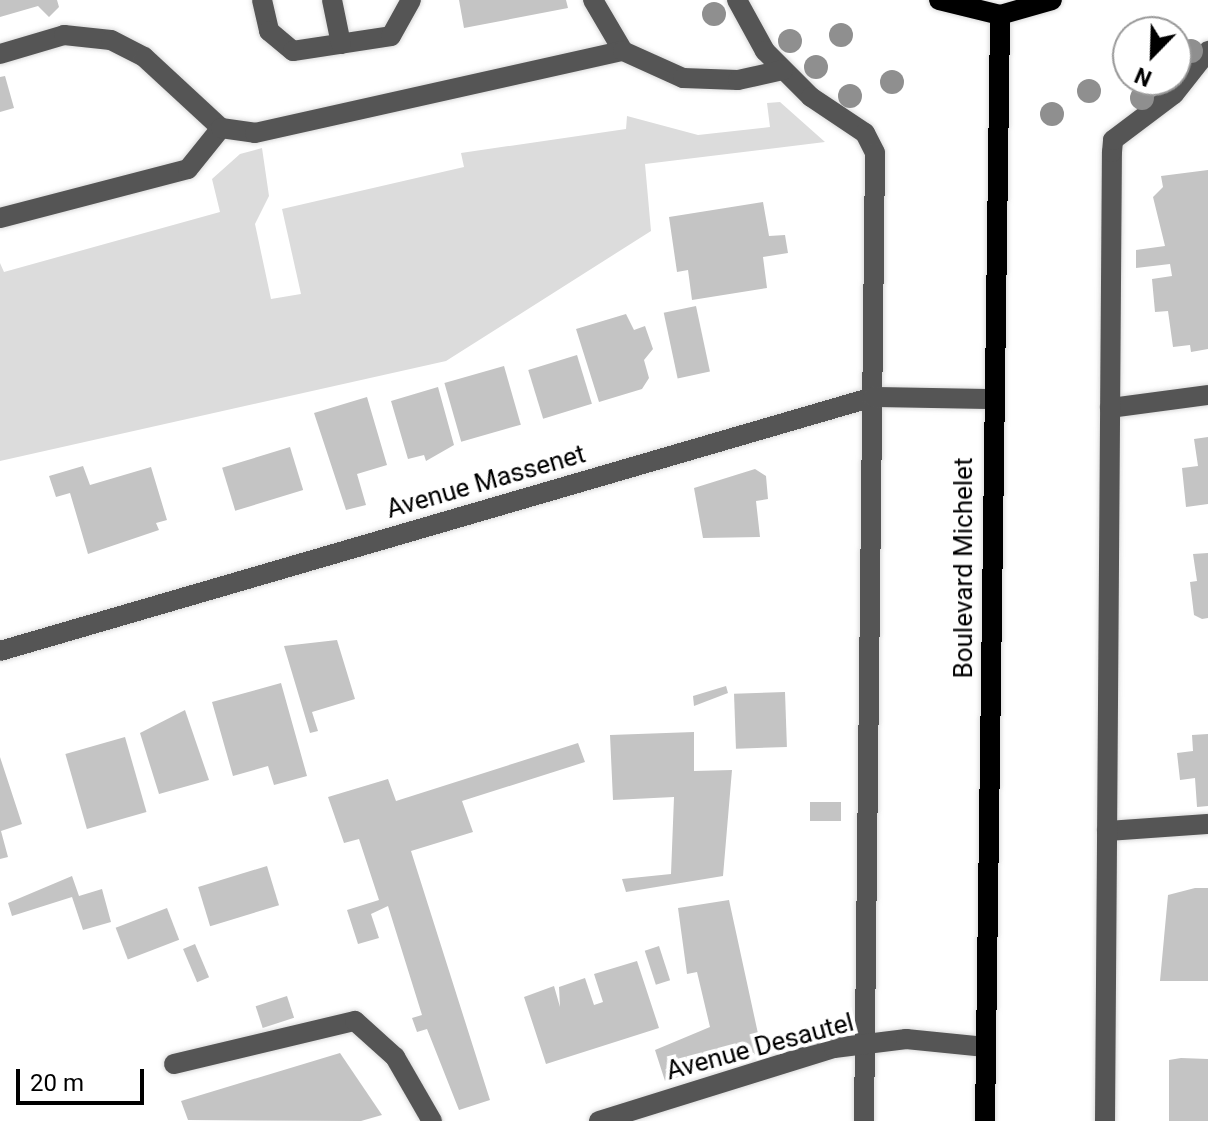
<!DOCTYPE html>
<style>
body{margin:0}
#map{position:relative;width:1208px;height:1121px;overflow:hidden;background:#fff;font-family:Roboto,sans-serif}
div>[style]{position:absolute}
.green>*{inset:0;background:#dcdcdc}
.building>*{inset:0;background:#c4c4c4;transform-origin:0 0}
.roads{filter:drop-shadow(0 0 2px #dbdbdb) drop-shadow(0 0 2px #dbdbdb)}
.minor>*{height:20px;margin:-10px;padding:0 10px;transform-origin:10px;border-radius:10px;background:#555}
.major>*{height:20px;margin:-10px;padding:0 10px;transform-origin:10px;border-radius:10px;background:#000}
.trees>*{width:24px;height:24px;margin:-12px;border-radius:50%;background:#8f8f8f}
span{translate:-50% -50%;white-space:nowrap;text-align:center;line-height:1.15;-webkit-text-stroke:8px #fff;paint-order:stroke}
.street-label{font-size:26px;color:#000}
.north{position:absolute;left:1112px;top:16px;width:80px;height:80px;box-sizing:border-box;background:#fff;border:2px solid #999;border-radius:50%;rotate:203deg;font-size:22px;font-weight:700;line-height:32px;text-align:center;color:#000}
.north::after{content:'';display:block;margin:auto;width:28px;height:36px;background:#000;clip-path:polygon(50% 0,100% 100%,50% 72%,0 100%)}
.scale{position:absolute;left:16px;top:1069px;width:128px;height:36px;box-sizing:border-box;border:4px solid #000;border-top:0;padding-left:10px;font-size:24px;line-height:28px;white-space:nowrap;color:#000;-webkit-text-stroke:6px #fff;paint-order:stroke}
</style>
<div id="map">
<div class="green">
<div style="clip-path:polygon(780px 102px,825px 142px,645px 164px,651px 231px,446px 361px,0 461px,0 263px,4px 272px,220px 212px,212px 179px,240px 154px,262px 148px,269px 196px,255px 224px,271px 299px,301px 294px,282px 209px,464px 167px,461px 153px,626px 129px,627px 116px,698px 135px,770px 127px,767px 103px)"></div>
</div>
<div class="building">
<div style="clip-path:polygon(0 0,57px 0,59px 7px,49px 17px,38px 6px,0 17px)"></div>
<div style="clip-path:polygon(459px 0,566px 0,568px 8px,464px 28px)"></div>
<div style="clip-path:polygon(5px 76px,14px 108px,0 112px,0 77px)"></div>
<div style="clip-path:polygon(1208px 170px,1208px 349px,1191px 352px,1190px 345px,1173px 347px,1168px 311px,1155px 312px,1152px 279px,1172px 276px,1170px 264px,1136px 268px,1136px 250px,1165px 246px,1153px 197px,1163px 187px,1161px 176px)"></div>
<div style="clip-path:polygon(763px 202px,769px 236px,785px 235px,788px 253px,763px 257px,767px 288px,692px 300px,688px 270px,677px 272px,669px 217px)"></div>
<div style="left:696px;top:306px;width:67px;height:33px;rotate:78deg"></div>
<div style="clip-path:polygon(626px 314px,634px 330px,645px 326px,653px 349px,644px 360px,649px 378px,642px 389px,599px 402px,576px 329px)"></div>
<div style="left:577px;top:355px;width:51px;height:51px;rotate:73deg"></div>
<div style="left:504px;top:366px;width:61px;height:62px;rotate:74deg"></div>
<div style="clip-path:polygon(438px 387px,454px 445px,426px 461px,424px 455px,408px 459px,391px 401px)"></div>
<div style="clip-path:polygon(367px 397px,387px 465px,357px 474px,366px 505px,346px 510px,314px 413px)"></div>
<div style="clip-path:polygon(1208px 437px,1208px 504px,1186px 507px,1182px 468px,1198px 466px,1194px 439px)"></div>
<div style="left:290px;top:447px;width:45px;height:71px;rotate:73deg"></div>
<div style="clip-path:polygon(83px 466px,90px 485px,151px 467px,167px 520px,156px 523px,159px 530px,88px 554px,70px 493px,56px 497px,49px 476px)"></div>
<div style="clip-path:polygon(755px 469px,766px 476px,768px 499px,756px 501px,760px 537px,703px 538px,694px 488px)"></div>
<div style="clip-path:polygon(1208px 553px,1208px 618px,1202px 619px,1194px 615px,1190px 582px,1197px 581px,1193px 554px)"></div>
<div style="clip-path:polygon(337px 640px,355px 699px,312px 712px,318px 731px,310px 733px,284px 646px)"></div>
<div style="clip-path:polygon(281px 683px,307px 776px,274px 785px,268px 766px,233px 776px,212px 702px)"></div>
<div style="clip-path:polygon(726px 686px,728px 693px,694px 706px,693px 696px)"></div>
<div style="left:785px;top:692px;width:55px;height:51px;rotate:88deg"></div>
<div style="clip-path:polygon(185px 710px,209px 780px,159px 794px,140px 733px)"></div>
<div style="clip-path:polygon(694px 732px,694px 771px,732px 770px,723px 876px,626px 892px,622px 879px,671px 874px,674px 797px,613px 800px,610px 735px)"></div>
<div style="clip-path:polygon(1208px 734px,1208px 806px,1197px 807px,1195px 778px,1180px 780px,1177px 753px,1193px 751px,1192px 735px)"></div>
<div style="left:125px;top:737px;width:78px;height:62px;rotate:74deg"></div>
<div style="clip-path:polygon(578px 743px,585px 762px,462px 801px,473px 832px,411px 851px,490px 1100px,459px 1110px,427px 1029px,417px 1032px,412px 1018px,422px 1015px,388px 906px,371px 914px,379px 938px,358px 944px,347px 910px,379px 900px,359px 839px,344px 843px,328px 797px,388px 779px,396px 801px)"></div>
<div style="clip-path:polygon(0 757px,22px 824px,1px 831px,8px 857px,0 859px)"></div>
<div style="left:841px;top:802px;width:19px;height:31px;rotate:90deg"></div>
<div style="left:267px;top:866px;width:41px;height:72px;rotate:73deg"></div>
<div style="clip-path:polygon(72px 876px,79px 896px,102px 889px,111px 922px,83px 930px,72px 897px,12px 916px,8px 903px)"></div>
<div style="clip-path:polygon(1195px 888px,1208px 888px,1208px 981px,1160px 981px,1168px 895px)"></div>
<div style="clip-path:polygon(729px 900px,762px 1052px,665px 1081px,655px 1050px,710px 1027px,697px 972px,687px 974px,678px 908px)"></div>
<div style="left:167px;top:908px;width:34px;height:55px;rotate:69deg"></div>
<div style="left:195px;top:944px;width:36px;height:13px;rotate:67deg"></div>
<div style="left:659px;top:946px;width:36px;height:15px;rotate:72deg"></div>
<div style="clip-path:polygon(637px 961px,659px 1028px,546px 1064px,524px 997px,554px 986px,560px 1007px,559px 987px,585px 978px,594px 1005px,603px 1002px,594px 974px)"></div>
<div style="left:287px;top:996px;width:23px;height:33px;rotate:72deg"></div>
<div style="clip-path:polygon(340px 1053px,382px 1115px,361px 1121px,188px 1120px,181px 1101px)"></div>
<div style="clip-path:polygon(1181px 1058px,1208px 1059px,1208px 1121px,1169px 1121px,1169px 1060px)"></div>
</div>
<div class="roads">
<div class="minor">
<div style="left:262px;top:0;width:32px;rotate:77deg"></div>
<div style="left:269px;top:31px;width:31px;rotate:40deg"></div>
<div style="left:293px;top:51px;width:99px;rotate:-8.7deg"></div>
<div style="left:391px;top:36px;width:41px;rotate:-60.9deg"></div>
<div style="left:332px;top:0;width:45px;rotate:78.4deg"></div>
<div style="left:593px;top:0;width:59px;rotate:59.5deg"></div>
<div style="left:737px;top:0;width:58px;rotate:61.2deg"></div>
<div style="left:765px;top:51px;width:65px;rotate:45deg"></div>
<div style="left:811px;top:97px;width:65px;rotate:33.7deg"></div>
<div style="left:865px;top:133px;width:22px;rotate:63deg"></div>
<div style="left:875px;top:153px;width:968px;rotate:90.65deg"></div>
<div style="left:0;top:54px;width:67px;rotate:-16.5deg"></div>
<div style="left:64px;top:35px;width:47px;rotate:6.1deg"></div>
<div style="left:111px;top:40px;width:37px;rotate:27deg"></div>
<div style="left:144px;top:57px;width:105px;rotate:42.7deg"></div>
<div style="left:0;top:218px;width:194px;rotate:-14.6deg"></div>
<div style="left:188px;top:169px;width:53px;rotate:-51.2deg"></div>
<div style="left:221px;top:128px;width:34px;rotate:8deg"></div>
<div style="left:255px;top:133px;width:377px;rotate:-12.6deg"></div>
<div style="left:623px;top:51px;width:66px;rotate:24.2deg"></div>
<div style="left:683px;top:78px;width:55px;rotate:2.1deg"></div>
<div style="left:738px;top:80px;width:46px;rotate:-12.5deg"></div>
<div style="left:1110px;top:408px;width:99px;rotate:-7.6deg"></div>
<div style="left:0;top:651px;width:909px;rotate:-16.22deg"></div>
<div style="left:873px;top:397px;width:118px;rotate:1deg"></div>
<div style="left:1107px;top:831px;width:101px;rotate:-4deg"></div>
<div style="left:174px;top:1064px;width:186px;rotate:-13.4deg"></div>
<div style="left:355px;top:1021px;width:54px;rotate:42deg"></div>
<div style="left:395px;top:1057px;width:74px;rotate:60deg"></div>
<div style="left:599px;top:1121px;width:246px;rotate:-17.3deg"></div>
<div style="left:834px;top:1048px;width:73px;rotate:-7.1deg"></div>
<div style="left:906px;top:1039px;width:80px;rotate:5.7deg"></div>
<div style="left:1105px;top:1121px;width:969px;rotate:-89.59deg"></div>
<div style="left:1112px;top:152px;width:12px;rotate:-85deg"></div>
<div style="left:1113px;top:140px;width:76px;rotate:-37deg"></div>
<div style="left:1174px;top:94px;width:55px;rotate:-51.7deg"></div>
</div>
<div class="major">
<div style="left:939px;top:0;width:63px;rotate:13.8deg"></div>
<div style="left:1000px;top:15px;width:54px;rotate:-16.1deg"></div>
<div style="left:985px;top:1121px;width:1106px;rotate:-89.22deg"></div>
</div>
</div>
<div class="trees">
<div style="left:714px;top:14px"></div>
<div style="left:841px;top:35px"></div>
<div style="left:790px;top:41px"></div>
<div style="left:1191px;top:51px"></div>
<div style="left:816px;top:67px"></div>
<div style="left:892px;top:82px"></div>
<div style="left:1089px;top:91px"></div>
<div style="left:850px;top:96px"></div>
<div style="left:1142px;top:98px"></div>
<div style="left:1052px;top:114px"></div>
</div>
<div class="street-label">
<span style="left:486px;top:482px;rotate:-16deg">Avenue Massenet</span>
<span style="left:964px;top:568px;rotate:-90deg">Boulevard Michelet</span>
<span style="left:760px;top:1047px;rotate:-15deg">Avenue Desautel</span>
</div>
<div class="north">N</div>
<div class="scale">20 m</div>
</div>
